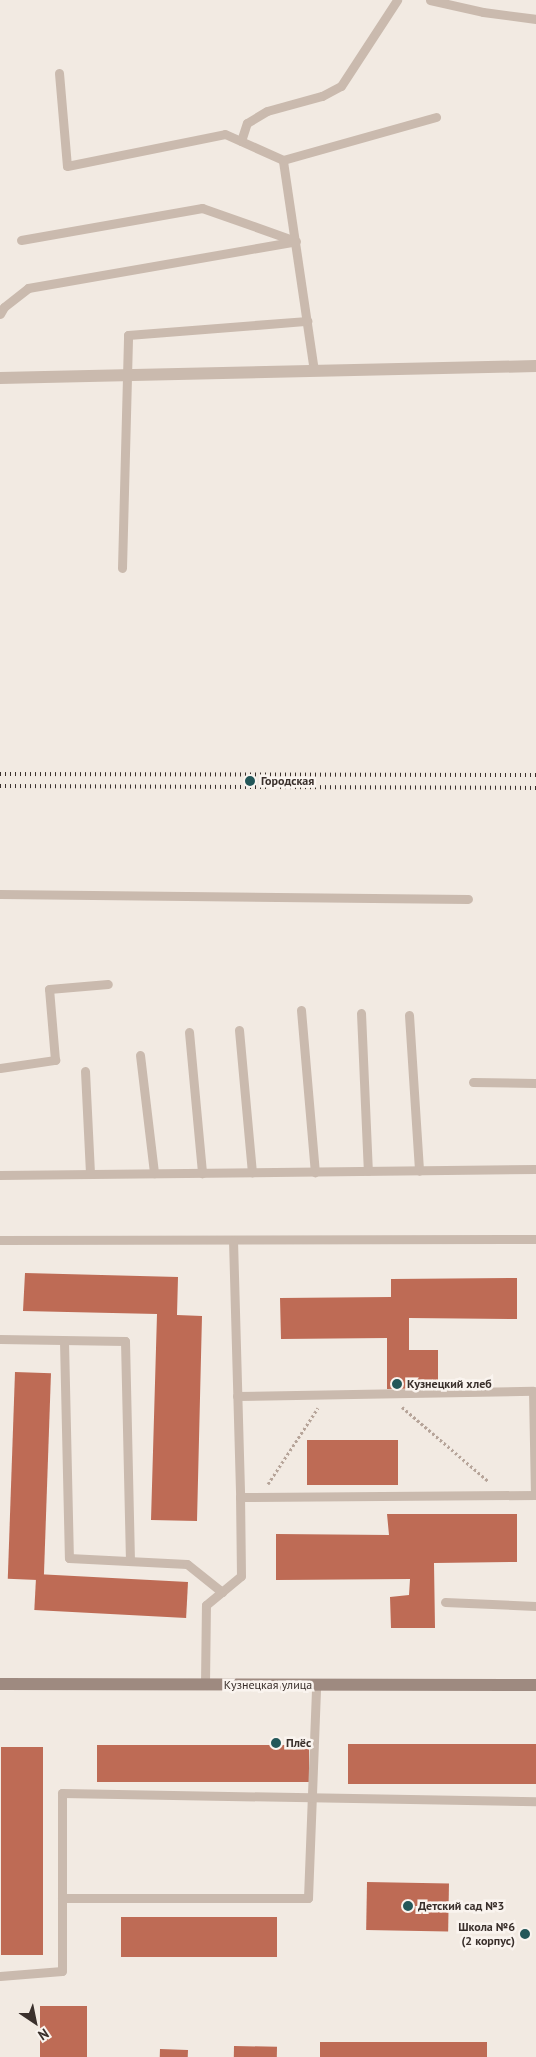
<!DOCTYPE html>
<meta charset="utf-8">
<style>
body{margin:0}
#map{position:relative;width:536px;height:2057px;overflow:hidden;background:#f2eae2;font-family:"PT Sans",sans-serif}
div>[style]{position:absolute}
.building>*{inset:0;background:#be6b55;transform-origin:0 0}
.path>*{height:3px;margin-top:-1.5px;transform-origin:0;background:repeating-linear-gradient(90deg,#b6a499 0 2.5px,transparent 0 5px)}
.service>*{height:9px;margin:-4.5px;padding:0 4.5px;transform-origin:4.5px;border-radius:4.5px;background:#cabaae}
.minor>*{height:12px;margin:-6px;padding:0 6px;transform-origin:6px;border-radius:6px;background:#cabaae}
.secondary>*{height:12px;margin:-6px;padding:0 6px;transform-origin:6px;border-radius:6px;background:#9e8a80}
.rail>*{height:4px;margin-top:-2px;transform-origin:0;background:repeating-linear-gradient(90deg,#3a302c 0 1px,transparent 0 5px)}
.dots>*{width:14px;height:14px;translate:-50% -50%;box-sizing:border-box;border:2px solid #faf4ef;border-radius:50%}
span{translate:-50% -50%;white-space:nowrap;text-align:center;line-height:1.15;-webkit-text-stroke:5px #faf4ef;paint-order:stroke}
.poi-label{font-size:12px;color:#3a302c;font-weight:700}
.left{translate:0 -50%;text-align:left}
.right{translate:-100% -50%;text-align:right}
.street-label{font-size:12px;color:#3a302c}
.north{position:absolute;left:10px;top:1997px;width:50px;height:50px;-webkit-text-stroke:4px #faf4ef;paint-order:stroke;rotate:146deg;font-size:14px;font-weight:700;line-height:20px;text-align:center;color:#3a302c}
.north::after{content:'';display:block;margin:auto;width:18px;height:22px;background:#3a302c;clip-path:polygon(50% 0,100% 100%,50% 72%,0 100%)}
</style>
<div id="map">
<div class="building">
<div style="clip-path:polygon(25px 1273px,178px 1277px,177px 1315px,202px 1316px,197px 1521px,151px 1520px,157px 1314px,23px 1311px)"></div>
<div style="clip-path:polygon(517px 1278px,517px 1319px,409px 1318px,409px 1350px,438px 1350px,438px 1388px,387px 1389px,387px 1338px,281px 1339px,280px 1298px,391px 1297px,391px 1279px)"></div>
<div style="left:15px;top:1372px;width:36px;height:207px;rotate:2deg"></div>
<div style="left:307px;top:1440px;width:91px;height:45px"></div>
<div style="clip-path:polygon(387px 1514px,517px 1514px,517px 1562px,434px 1563px,435px 1628px,391px 1628px,390px 1597px,409px 1595px,410px 1579px,276px 1580px,276px 1534px,389px 1535px)"></div>
<div style="left:188px;top:1582px;width:36px;height:152px;rotate:93deg"></div>
<div style="left:348px;top:1744px;width:188px;height:40px"></div>
<div style="left:97px;top:1745px;width:212px;height:37px"></div>
<div style="left:1px;top:1747px;width:42px;height:208px"></div>
<div style="left:367px;top:1882px;width:82px;height:48px;rotate:1deg"></div>
<div style="left:121px;top:1917px;width:156px;height:40px"></div>
<div style="left:40px;top:2006px;width:47px;height:51px"></div>
<div style="left:320px;top:2042px;width:167px;height:15px"></div>
<div style="left:234px;top:2046px;width:43px;height:11px;rotate:1deg"></div>
<div style="left:160px;top:2049px;width:28px;height:8px;rotate:2deg"></div>
</div>
<div class="path">
<div style="left:402px;top:1407px;width:113px;rotate:40.7deg"></div>
<div style="left:268px;top:1484px;width:91px;rotate:-56.7deg"></div>
</div>
<div class="service">
<div style="left:430px;top:0;width:54px;rotate:12.8deg"></div>
<div style="left:483px;top:12px;width:53px;rotate:7.5deg"></div>
<div style="left:59px;top:73px;width:93px;rotate:85.1deg"></div>
<div style="left:67px;top:166px;width:161px;rotate:-11.4deg"></div>
<div style="left:225px;top:134px;width:64px;rotate:24.1deg"></div>
<div style="left:241px;top:141px;width:19px;rotate:-72deg"></div>
<div style="left:247px;top:123px;width:23px;rotate:-31deg"></div>
<div style="left:267px;top:111px;width:57px;rotate:-15.3deg"></div>
<div style="left:322px;top:96px;width:21px;rotate:-28deg"></div>
<div style="left:341px;top:86px;width:103px;rotate:-56.9deg"></div>
<div style="left:21px;top:240px;width:184px;rotate:-10deg"></div>
<div style="left:202px;top:208px;width:96px;rotate:19.4deg"></div>
<div style="left:0;top:314px;width:8px;rotate:-60deg"></div>
<div style="left:4px;top:307px;width:31px;rotate:-38deg"></div>
<div style="left:28px;top:288px;width:272px;rotate:-9.9deg"></div>
<div style="left:314px;top:371px;width:213px;rotate:-98.4deg"></div>
<div style="left:283px;top:160px;width:159px;rotate:-15.7deg"></div>
<div style="left:122px;top:568px;width:233px;rotate:-88.5deg"></div>
<div style="left:128px;top:335px;width:180px;rotate:-4.5deg"></div>
<div style="left:0;top:894px;width:468px;rotate:0.6deg"></div>
<div style="left:301px;top:1010px;width:163px;rotate:85.1deg"></div>
<div style="left:361px;top:1013px;width:158px;rotate:87.5deg"></div>
<div style="left:409px;top:1015px;width:156px;rotate:86.3deg"></div>
<div style="left:239px;top:1030px;width:143px;rotate:84.8deg"></div>
<div style="left:189px;top:1032px;width:142px;rotate:84.7deg"></div>
<div style="left:140px;top:1055px;width:119px;rotate:83.2deg"></div>
<div style="left:0;top:1068px;width:56px;rotate:-8.3deg"></div>
<div style="left:55px;top:1060px;width:71px;rotate:-94.8deg"></div>
<div style="left:49px;top:989px;width:59px;rotate:-4.8deg"></div>
<div style="left:85px;top:1071px;width:103px;rotate:87.2deg"></div>
<div style="left:473px;top:1082px;width:63px;rotate:0.9deg"></div>
<div style="left:0;top:1175px;width:536px;rotate:-0.64deg"></div>
<div style="left:0;top:1240px;width:536px;rotate:-0.11deg"></div>
<div style="left:233px;top:1240px;width:257px;rotate:88.4deg"></div>
<div style="left:0;top:1339px;width:125px;rotate:0.9deg"></div>
<div style="left:125px;top:1341px;width:220px;rotate:88.7deg"></div>
<div style="left:64px;top:1341px;width:217px;rotate:88.7deg"></div>
<div style="left:69px;top:1558px;width:118px;rotate:2.9deg"></div>
<div style="left:187px;top:1564px;width:45px;rotate:38.7deg"></div>
<div style="left:237px;top:1396px;width:296px;rotate:-1deg"></div>
<div style="left:533px;top:1391px;width:104px;rotate:88.9deg"></div>
<div style="left:445px;top:1602px;width:91px;rotate:2.5deg"></div>
<div style="left:205px;top:1684px;width:79px;rotate:-89.3deg"></div>
<div style="left:206px;top:1605px;width:45px;rotate:-39.6deg"></div>
<div style="left:241px;top:1576px;width:79px;rotate:-90.7deg"></div>
<div style="left:240px;top:1497px;width:296px;rotate:-0.4deg"></div>
<div style="left:62px;top:1898px;width:246px"></div>
<div style="left:308px;top:1898px;width:213px;rotate:-87.8deg"></div>
<div style="left:0;top:1976px;width:62px;rotate:-4.6deg"></div>
<div style="left:62px;top:1971px;width:178px;rotate:-90deg"></div>
<div style="left:62px;top:1793px;width:474px;rotate:1deg"></div>
</div>
<div class="minor">
<div style="left:0;top:378px;width:536px;rotate:-1.28deg"></div>
</div>
<div class="secondary">
<div style="left:0;top:1684px;width:536px;rotate:0.11deg"></div>
</div>
<div class="rail">
<div style="left:0;top:774px;width:536px;rotate:0.11deg"></div>
<div style="left:0;top:786px;width:536px;rotate:0.21deg"></div>
</div>
<div class="dots">
<div style="left:250px;top:781px;background:#245759"></div>
<div style="left:397px;top:1384px;background:#245759"></div>
<div style="left:276px;top:1743px;background:#245759"></div>
<div style="left:408px;top:1906px;background:#245759"></div>
<div style="left:525px;top:1934px;background:#245759"></div>
</div>
<div class="poi-label">
<span class="left" style="left:261px;top:781px">Городская</span>
<span class="left" style="left:407px;top:1384px">Кузнецкий хлеб</span>
<span class="left" style="left:286px;top:1743px">Плёс</span>
<span class="left" style="left:418px;top:1906px">Детский сад №3</span>
<span class="right" style="left:515px;top:1934px">Школа №6<br>(2 корпус)</span>
</div>
<div class="street-label">
<span style="left:268px;top:1685px">Кузнецкая улица</span>
</div>
<div class="north">N</div>
</div>
